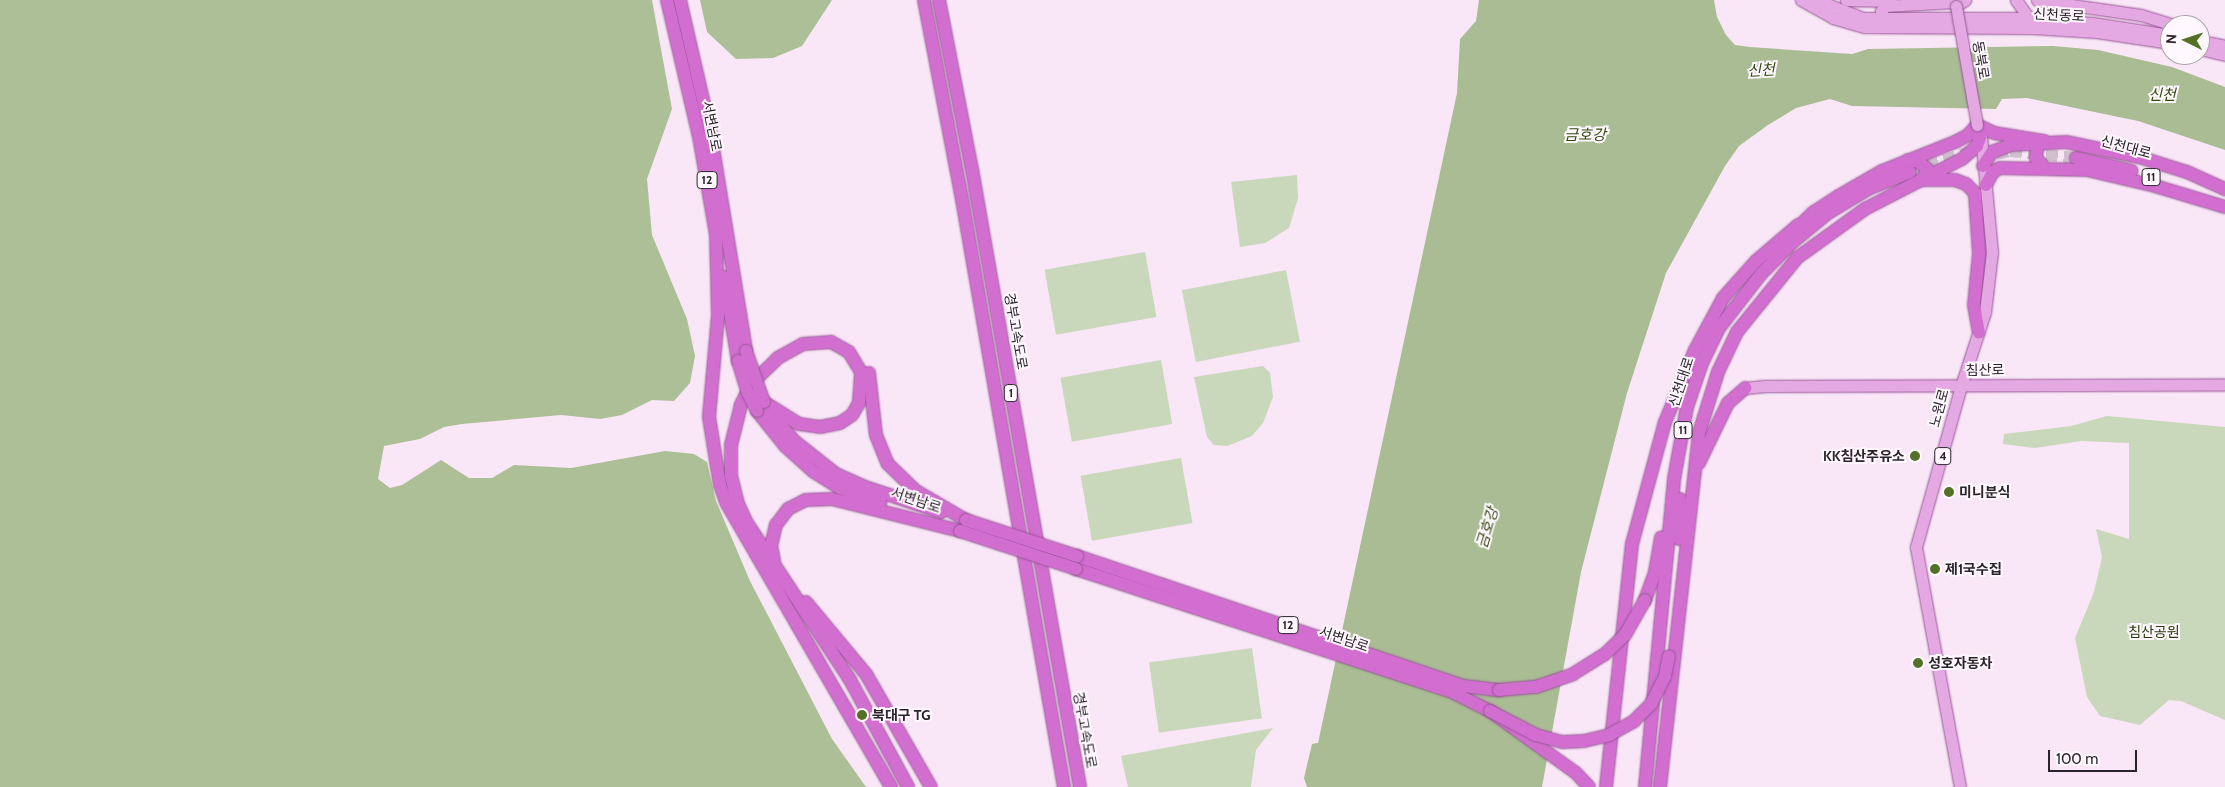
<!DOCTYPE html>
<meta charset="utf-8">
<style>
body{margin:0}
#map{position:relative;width:2225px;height:787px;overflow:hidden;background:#f9e7f7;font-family:Cabin,"Noto Sans KR",sans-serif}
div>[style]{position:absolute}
.green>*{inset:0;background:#c9d7ba;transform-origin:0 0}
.forest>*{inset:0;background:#acbf97}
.water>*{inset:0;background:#a9bc94}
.highway-tunnel>*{height:12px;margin-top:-6px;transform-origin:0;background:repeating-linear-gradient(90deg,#d0c0ce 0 12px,transparent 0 18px)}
.roads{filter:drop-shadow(0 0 1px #975496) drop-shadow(0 0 1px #975496)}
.major>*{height:11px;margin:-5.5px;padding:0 5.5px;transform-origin:5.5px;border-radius:5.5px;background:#e4a8e3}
.highway>*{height:12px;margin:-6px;padding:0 6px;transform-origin:6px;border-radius:6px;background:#d26ed0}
.bridges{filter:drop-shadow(0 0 1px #975496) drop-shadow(0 0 1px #975496)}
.major-bridge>*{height:11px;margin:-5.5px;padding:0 5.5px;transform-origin:5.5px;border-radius:5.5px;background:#e4a8e3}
.highway-bridge>*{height:12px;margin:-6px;padding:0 6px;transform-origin:6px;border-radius:6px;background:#d26ed0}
.dots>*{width:14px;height:14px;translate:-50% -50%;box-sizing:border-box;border:2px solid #fff8ff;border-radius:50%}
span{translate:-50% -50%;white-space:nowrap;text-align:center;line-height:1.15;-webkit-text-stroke:4px #fff8ff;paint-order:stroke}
.shield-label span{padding:1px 4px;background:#fff8ff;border:1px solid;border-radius:4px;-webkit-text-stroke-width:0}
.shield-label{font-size:12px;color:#2a242a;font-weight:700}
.street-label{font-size:14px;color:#2a242a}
.poi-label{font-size:14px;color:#2a242a;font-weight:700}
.right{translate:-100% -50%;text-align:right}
.left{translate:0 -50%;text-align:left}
.park-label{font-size:14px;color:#283a0d}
.water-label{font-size:15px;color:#334a0d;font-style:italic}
.north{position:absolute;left:2160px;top:15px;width:50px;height:50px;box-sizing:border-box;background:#fff8ff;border:1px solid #aaa3aa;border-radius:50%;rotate:274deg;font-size:14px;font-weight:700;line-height:20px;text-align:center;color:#2a242a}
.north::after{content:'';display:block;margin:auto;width:18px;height:22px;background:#537127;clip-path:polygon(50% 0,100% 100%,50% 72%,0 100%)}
.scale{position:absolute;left:2048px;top:750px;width:89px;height:22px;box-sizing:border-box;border:2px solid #2a242a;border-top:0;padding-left:6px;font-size:15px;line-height:18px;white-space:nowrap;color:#2a242a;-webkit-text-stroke:4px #fff8ff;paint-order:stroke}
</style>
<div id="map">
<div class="green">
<div style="clip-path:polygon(1297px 175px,1298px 198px,1289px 228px,1265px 243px,1240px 247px,1231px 182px)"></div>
<div style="left:1145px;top:252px;width:66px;height:102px;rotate:80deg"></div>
<div style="left:1286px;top:270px;width:73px;height:106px;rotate:79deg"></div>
<div style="left:1161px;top:360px;width:65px;height:102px;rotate:80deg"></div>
<div style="clip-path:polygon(1263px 366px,1270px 373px,1273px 397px,1263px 423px,1252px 436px,1227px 446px,1214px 445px,1207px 437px,1194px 377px)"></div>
<div style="clip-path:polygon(2107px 416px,2225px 427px,2225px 720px,2181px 701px,2169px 700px,2140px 725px,2100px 716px,2087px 697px,2075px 638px,2094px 592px,2102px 557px,2096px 529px,2129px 539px,2129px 443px,2081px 441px,2035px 448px,2003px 444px,2004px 434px,2071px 426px)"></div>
<div style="left:1181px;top:458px;width:66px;height:102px;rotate:80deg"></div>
<div style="left:1252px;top:648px;width:71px;height:104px;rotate:82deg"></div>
<div style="clip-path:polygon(1273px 728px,1256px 750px,1251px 787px,1128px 787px,1121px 756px)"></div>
</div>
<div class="forest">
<div style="clip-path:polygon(0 0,652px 0,672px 109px,647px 179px,652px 235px,687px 319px,695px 356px,690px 383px,674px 401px,652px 400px,622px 415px,600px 419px,561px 415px,462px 424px,444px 427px,420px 439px,384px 446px,378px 479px,390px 488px,402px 485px,441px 460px,469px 478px,492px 478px,514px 465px,571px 468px,665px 451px,694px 454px,707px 462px,716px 501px,750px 581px,832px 739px,866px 787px,0 787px)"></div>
<div style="clip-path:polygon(700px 0,832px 0,802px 46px,773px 58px,736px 59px,707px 32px)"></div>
</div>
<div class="water">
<div style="clip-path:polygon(1479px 0,1714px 0,1717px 17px,1726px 35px,1735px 45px,1750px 47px,1852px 54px,1868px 49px,2053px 46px,2098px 50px,2172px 67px,2225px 87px,2225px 150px,2138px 121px,2027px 98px,2002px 99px,1996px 109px,1852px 106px,1830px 99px,1796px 108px,1768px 125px,1739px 146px,1725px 166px,1666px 273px,1627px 393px,1581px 572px,1542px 787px,1307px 787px,1304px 778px,1312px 744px,1318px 743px,1457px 93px,1460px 39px,1476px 21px)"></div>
</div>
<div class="highway-tunnel">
<div style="left:1996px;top:154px;width:14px;rotate:-12deg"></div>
<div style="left:2010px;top:151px;width:66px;rotate:6.1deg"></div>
<div style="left:1910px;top:172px;width:69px;rotate:-18.7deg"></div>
</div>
<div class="roads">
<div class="major">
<div style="left:1801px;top:0;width:37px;rotate:29deg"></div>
<div style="left:1833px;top:18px;width:33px;rotate:16deg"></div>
<div style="left:1865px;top:27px;width:168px;rotate:0.3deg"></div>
<div style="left:2033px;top:28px;width:64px;rotate:3.6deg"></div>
<div style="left:2097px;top:32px;width:74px;rotate:8.6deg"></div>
<div style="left:1817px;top:0;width:49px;rotate:21.4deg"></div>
<div style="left:1863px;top:18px;width:167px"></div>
<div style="left:2030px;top:18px;width:62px;rotate:4.6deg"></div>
<div style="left:2092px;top:23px;width:79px;rotate:8.7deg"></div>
<div style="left:1846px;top:0;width:45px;rotate:1.3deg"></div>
<div style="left:1954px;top:0;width:6px;rotate:72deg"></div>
<div style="left:1956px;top:6px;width:11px;rotate:-34deg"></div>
<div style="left:2016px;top:0;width:28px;rotate:55deg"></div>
<div style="left:2037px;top:0;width:105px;rotate:8.2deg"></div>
<div style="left:2141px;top:15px;width:34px;rotate:17deg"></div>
<div style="left:1885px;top:19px;width:9px;rotate:-117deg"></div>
<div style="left:1881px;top:11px;width:6px;rotate:-51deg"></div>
<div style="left:1885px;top:6px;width:70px;rotate:-3.3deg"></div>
<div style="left:2200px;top:41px;width:25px;rotate:11deg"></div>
<div style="left:2200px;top:49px;width:26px;rotate:13deg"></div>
<div style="left:1745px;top:388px;width:20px;rotate:-6deg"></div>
<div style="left:1765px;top:386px;width:460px;rotate:-0.2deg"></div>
<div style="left:1960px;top:787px;width:244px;rotate:-100.4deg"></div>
<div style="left:1916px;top:547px;width:167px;rotate:-74.4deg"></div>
<div style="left:1961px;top:386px;width:78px;rotate:-72deg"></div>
<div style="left:1985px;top:312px;width:60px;rotate:-83.3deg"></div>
<div style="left:1992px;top:252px;width:117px;rotate:-95.4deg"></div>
</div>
<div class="highway">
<div style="left:667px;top:0;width:140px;rotate:76.8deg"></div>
<div style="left:699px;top:136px;width:106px;rotate:80.2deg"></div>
<div style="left:680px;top:0;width:133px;rotate:77deg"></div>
<div style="left:710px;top:130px;width:224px;rotate:80.7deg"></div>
<div style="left:924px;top:0;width:203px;rotate:79.2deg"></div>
<div style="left:962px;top:199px;width:597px;rotate:80.16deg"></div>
<div style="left:939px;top:0;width:172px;rotate:79deg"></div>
<div style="left:972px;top:169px;width:627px;rotate:80.09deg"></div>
<div style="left:2044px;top:141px;width:10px;rotate:135deg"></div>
<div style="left:2037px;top:148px;width:10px;rotate:96deg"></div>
<div style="left:2036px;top:158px;width:12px;rotate:48deg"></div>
<div style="left:2076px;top:158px;width:57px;rotate:13.1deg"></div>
<div style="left:1908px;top:160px;width:11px;rotate:10deg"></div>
<div style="left:1919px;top:162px;width:11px;rotate:41deg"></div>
<div style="left:1927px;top:169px;width:12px;rotate:110deg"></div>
<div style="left:1923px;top:180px;width:32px"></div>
<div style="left:1955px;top:180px;width:12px;rotate:20deg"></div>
<div style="left:1966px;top:184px;width:13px;rotate:45deg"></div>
<div style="left:1975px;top:193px;width:61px;rotate:86.2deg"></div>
<div style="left:1979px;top:254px;width:51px;rotate:95.6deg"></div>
<div style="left:1974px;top:305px;width:28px;rotate:80deg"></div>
<div style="left:1983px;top:166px;width:17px;rotate:-57deg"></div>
<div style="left:1992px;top:152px;width:20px;rotate:-20deg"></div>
<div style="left:2011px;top:145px;width:55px;rotate:-3.1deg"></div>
<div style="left:2066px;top:142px;width:75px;rotate:11.6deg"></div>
<div style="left:2139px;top:157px;width:50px;rotate:17.4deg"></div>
<div style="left:2187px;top:172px;width:42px;rotate:24.1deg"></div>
<div style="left:1986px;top:185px;width:15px;rotate:-62deg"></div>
<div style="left:1993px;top:172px;width:8px;rotate:-30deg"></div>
<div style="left:2000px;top:168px;width:87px;rotate:1.3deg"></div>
<div style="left:2087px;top:170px;width:70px;rotate:13.2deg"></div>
<div style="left:2155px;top:186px;width:73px;rotate:16.7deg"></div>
<div style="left:716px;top:232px;width:84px;rotate:88.6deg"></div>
<div style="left:718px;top:316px;width:101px;rotate:95.1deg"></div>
<div style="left:709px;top:417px;width:69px;rotate:80.8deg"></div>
<div style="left:720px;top:485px;width:20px;rotate:70deg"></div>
<div style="left:727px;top:504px;width:327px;rotate:59.9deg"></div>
<div style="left:1793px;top:232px;width:29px;rotate:-44deg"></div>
<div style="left:1814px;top:212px;width:27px;rotate:-33deg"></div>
<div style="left:1837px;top:197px;width:52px;rotate:-30deg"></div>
<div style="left:1882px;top:171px;width:79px;rotate:-21.7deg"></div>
<div style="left:1955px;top:142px;width:15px;rotate:-28deg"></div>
<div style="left:1968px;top:135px;width:13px;rotate:-48deg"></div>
<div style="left:1977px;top:125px;width:19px;rotate:25deg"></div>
<div style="left:1994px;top:133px;width:51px;rotate:9.1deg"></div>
<div style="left:724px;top:277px;width:85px;rotate:80.5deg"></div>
<div style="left:869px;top:373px;width:62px;rotate:83.6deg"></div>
<div style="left:876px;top:435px;width:31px;rotate:68deg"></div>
<div style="left:888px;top:464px;width:39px;rotate:44deg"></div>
<div style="left:916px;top:491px;width:58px;rotate:30.1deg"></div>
<div style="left:764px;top:402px;width:41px;rotate:32.2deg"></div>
<div style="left:799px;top:424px;width:21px;rotate:8deg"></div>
<div style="left:820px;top:427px;width:20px;rotate:-11deg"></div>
<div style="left:840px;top:423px;width:14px;rotate:-34deg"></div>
<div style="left:852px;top:415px;width:14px;rotate:-60deg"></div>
<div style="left:859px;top:403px;width:31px;rotate:-86deg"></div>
<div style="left:861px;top:372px;width:23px;rotate:-121deg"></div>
<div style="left:849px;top:352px;width:21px;rotate:-151deg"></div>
<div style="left:831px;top:342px;width:28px;rotate:176deg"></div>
<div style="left:803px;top:344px;width:29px;rotate:151deg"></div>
<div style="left:778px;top:358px;width:36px;rotate:136deg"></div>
<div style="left:752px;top:383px;width:25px;rotate:117deg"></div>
<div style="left:741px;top:405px;width:41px;rotate:104deg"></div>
<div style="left:731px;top:445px;width:31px;rotate:90deg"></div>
<div style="left:731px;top:476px;width:29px;rotate:76deg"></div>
<div style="left:738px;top:504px;width:21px;rotate:65deg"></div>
<div style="left:747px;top:523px;width:188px;rotate:56.7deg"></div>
<div style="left:850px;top:680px;width:122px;rotate:61.5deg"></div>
<div style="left:769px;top:410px;width:38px;rotate:51deg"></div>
<div style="left:793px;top:440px;width:55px;rotate:38.3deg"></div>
<div style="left:836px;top:474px;width:35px;rotate:24deg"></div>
<div style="left:868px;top:488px;width:77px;rotate:18.2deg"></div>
<div style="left:757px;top:411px;width:45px;rotate:51.3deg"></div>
<div style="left:785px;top:446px;width:39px;rotate:42deg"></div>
<div style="left:814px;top:472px;width:31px;rotate:32deg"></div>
<div style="left:840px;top:488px;width:43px;rotate:20.6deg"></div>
<div style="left:1699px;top:463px;width:67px;rotate:-64.2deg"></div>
<div style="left:1728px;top:403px;width:23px;rotate:-41deg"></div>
<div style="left:1679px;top:539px;width:40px;rotate:-88.6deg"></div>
<div style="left:1077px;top:556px;width:408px;rotate:18.6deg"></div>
<div style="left:1464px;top:686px;width:35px;rotate:7deg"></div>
<div style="left:774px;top:561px;width:15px;rotate:-101deg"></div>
<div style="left:771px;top:546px;width:22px;rotate:-77deg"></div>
<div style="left:776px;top:525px;width:20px;rotate:-53deg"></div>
<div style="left:788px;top:509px;width:20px;rotate:-27deg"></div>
<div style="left:806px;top:500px;width:26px;rotate:-2deg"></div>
<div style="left:832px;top:499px;width:132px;rotate:14deg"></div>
<div style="left:1076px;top:569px;width:396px;rotate:18.1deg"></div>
<div style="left:1452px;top:692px;width:42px;rotate:26.6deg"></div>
<div style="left:1490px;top:711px;width:106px;rotate:35.8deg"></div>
<div style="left:1576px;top:773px;width:19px;rotate:47deg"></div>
<div style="left:1645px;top:600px;width:30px;rotate:-70deg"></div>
<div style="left:1655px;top:572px;width:35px;rotate:-80deg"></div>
<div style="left:806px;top:602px;width:94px;rotate:50.2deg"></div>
<div style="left:866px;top:674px;width:130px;rotate:60.1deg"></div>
<div style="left:1606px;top:787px;width:244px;rotate:-83.9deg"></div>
<div style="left:1632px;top:544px;width:126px;rotate:-74.9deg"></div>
<div style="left:1665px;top:422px;width:78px;rotate:-67.4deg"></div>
<div style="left:1695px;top:350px;width:59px;rotate:-61.7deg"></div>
<div style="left:1723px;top:298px;width:50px;rotate:-48.3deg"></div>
<div style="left:1756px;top:261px;width:55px;rotate:-40.6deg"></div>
<div style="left:1645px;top:787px;width:309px;rotate:-84.6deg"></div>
<div style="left:1674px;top:479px;width:73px;rotate:-79.8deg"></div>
<div style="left:1687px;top:407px;width:46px;rotate:-71.2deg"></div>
<div style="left:1702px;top:363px;width:39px;rotate:-64deg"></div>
<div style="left:1719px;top:328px;width:68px;rotate:-52.1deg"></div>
<div style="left:1761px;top:274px;width:48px;rotate:-45deg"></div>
<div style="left:1795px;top:240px;width:43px;rotate:-39.3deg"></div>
<div style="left:1828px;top:213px;width:47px;rotate:-31deg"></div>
<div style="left:1868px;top:189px;width:45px;rotate:-22deg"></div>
<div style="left:1660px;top:787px;width:356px;rotate:-83.7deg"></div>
<div style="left:1699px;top:433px;width:64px;rotate:-72.7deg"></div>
<div style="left:1718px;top:372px;width:44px;rotate:-64.6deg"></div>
<div style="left:1737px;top:332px;width:95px;rotate:-51deg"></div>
<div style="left:1797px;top:258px;width:84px;rotate:-35.8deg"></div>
<div style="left:1865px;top:209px;width:109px;rotate:-27.3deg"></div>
<div style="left:1962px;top:159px;width:20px;rotate:-41deg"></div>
<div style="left:1977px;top:146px;width:12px;rotate:-70deg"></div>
</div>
</div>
<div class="bridges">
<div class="major-bridge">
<div style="left:1956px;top:6px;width:121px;rotate:80deg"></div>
</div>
<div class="highway-bridge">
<div style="left:746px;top:351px;width:54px;rotate:70.6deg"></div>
<div style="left:738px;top:361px;width:34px;rotate:73deg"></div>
<div style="left:748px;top:393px;width:20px;rotate:63deg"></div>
<div style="left:966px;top:520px;width:117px;rotate:18deg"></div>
<div style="left:960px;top:531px;width:122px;rotate:18.1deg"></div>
<div style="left:1499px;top:690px;width:37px;rotate:-5deg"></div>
<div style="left:1536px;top:687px;width:39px;rotate:-19deg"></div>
<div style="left:1573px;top:674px;width:36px;rotate:-32deg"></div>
<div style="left:1604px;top:655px;width:29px;rotate:-44deg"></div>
<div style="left:1625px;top:635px;width:40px;rotate:-60.3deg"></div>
<div style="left:1490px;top:711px;width:52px;rotate:27.6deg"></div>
<div style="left:1536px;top:735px;width:28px;rotate:15deg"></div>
<div style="left:1563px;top:742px;width:21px;rotate:-3deg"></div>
<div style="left:1584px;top:741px;width:26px;rotate:-13deg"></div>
<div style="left:1609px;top:735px;width:29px;rotate:-29deg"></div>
<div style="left:1634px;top:721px;width:24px;rotate:-45deg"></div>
<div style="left:1651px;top:704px;width:31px;rotate:-63deg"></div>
<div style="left:1665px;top:676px;width:20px;rotate:-79deg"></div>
</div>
</div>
<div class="dots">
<div style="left:1915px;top:456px;background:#537127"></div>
<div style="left:1949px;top:492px;background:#537127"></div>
<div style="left:1935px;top:569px;background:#537127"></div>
<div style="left:1918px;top:663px;background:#537127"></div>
<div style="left:862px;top:715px;background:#537127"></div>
</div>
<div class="shield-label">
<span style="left:2151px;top:177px">11</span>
<span style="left:707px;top:180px">12</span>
<span style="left:1011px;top:393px">1</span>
<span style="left:1683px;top:430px">11</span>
<span style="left:1943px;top:456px">4</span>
<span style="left:1288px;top:625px">12</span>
</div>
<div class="street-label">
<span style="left:2059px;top:15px;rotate:3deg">신천동로</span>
<span style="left:1981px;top:60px;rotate:80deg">동북로</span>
<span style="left:712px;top:126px;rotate:79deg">서변남로</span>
<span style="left:2126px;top:147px;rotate:15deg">신천대로</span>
<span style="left:1016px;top:331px;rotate:80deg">경부고속도로</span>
<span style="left:1985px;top:370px;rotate:-1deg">침산로</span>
<span style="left:1681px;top:382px;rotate:-72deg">신천대로</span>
<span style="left:1939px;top:408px;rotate:-75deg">노원로</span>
<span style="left:916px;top:500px;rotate:19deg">서변남로</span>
<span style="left:1344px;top:639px;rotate:19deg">서변남로</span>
<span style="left:1085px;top:730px;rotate:80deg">경부고속도로</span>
</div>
<div class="poi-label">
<span class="right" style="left:1905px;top:456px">KK침산주유소</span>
<span class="left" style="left:1959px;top:492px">미니분식</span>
<span class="left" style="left:1945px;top:569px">제1국수집</span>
<span class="left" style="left:1928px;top:663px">성호자동차</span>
<span class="left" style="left:872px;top:715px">북대구 TG</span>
</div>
<div class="park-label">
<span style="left:2154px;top:632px">침산공원</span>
</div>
<div class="water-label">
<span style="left:1761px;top:71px;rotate:-3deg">신천</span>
<span style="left:2162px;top:96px">신천</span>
<span style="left:1585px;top:136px">금호강</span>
<span style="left:1488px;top:528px;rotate:-73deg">금호강</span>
</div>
<div class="north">N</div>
<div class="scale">100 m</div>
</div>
